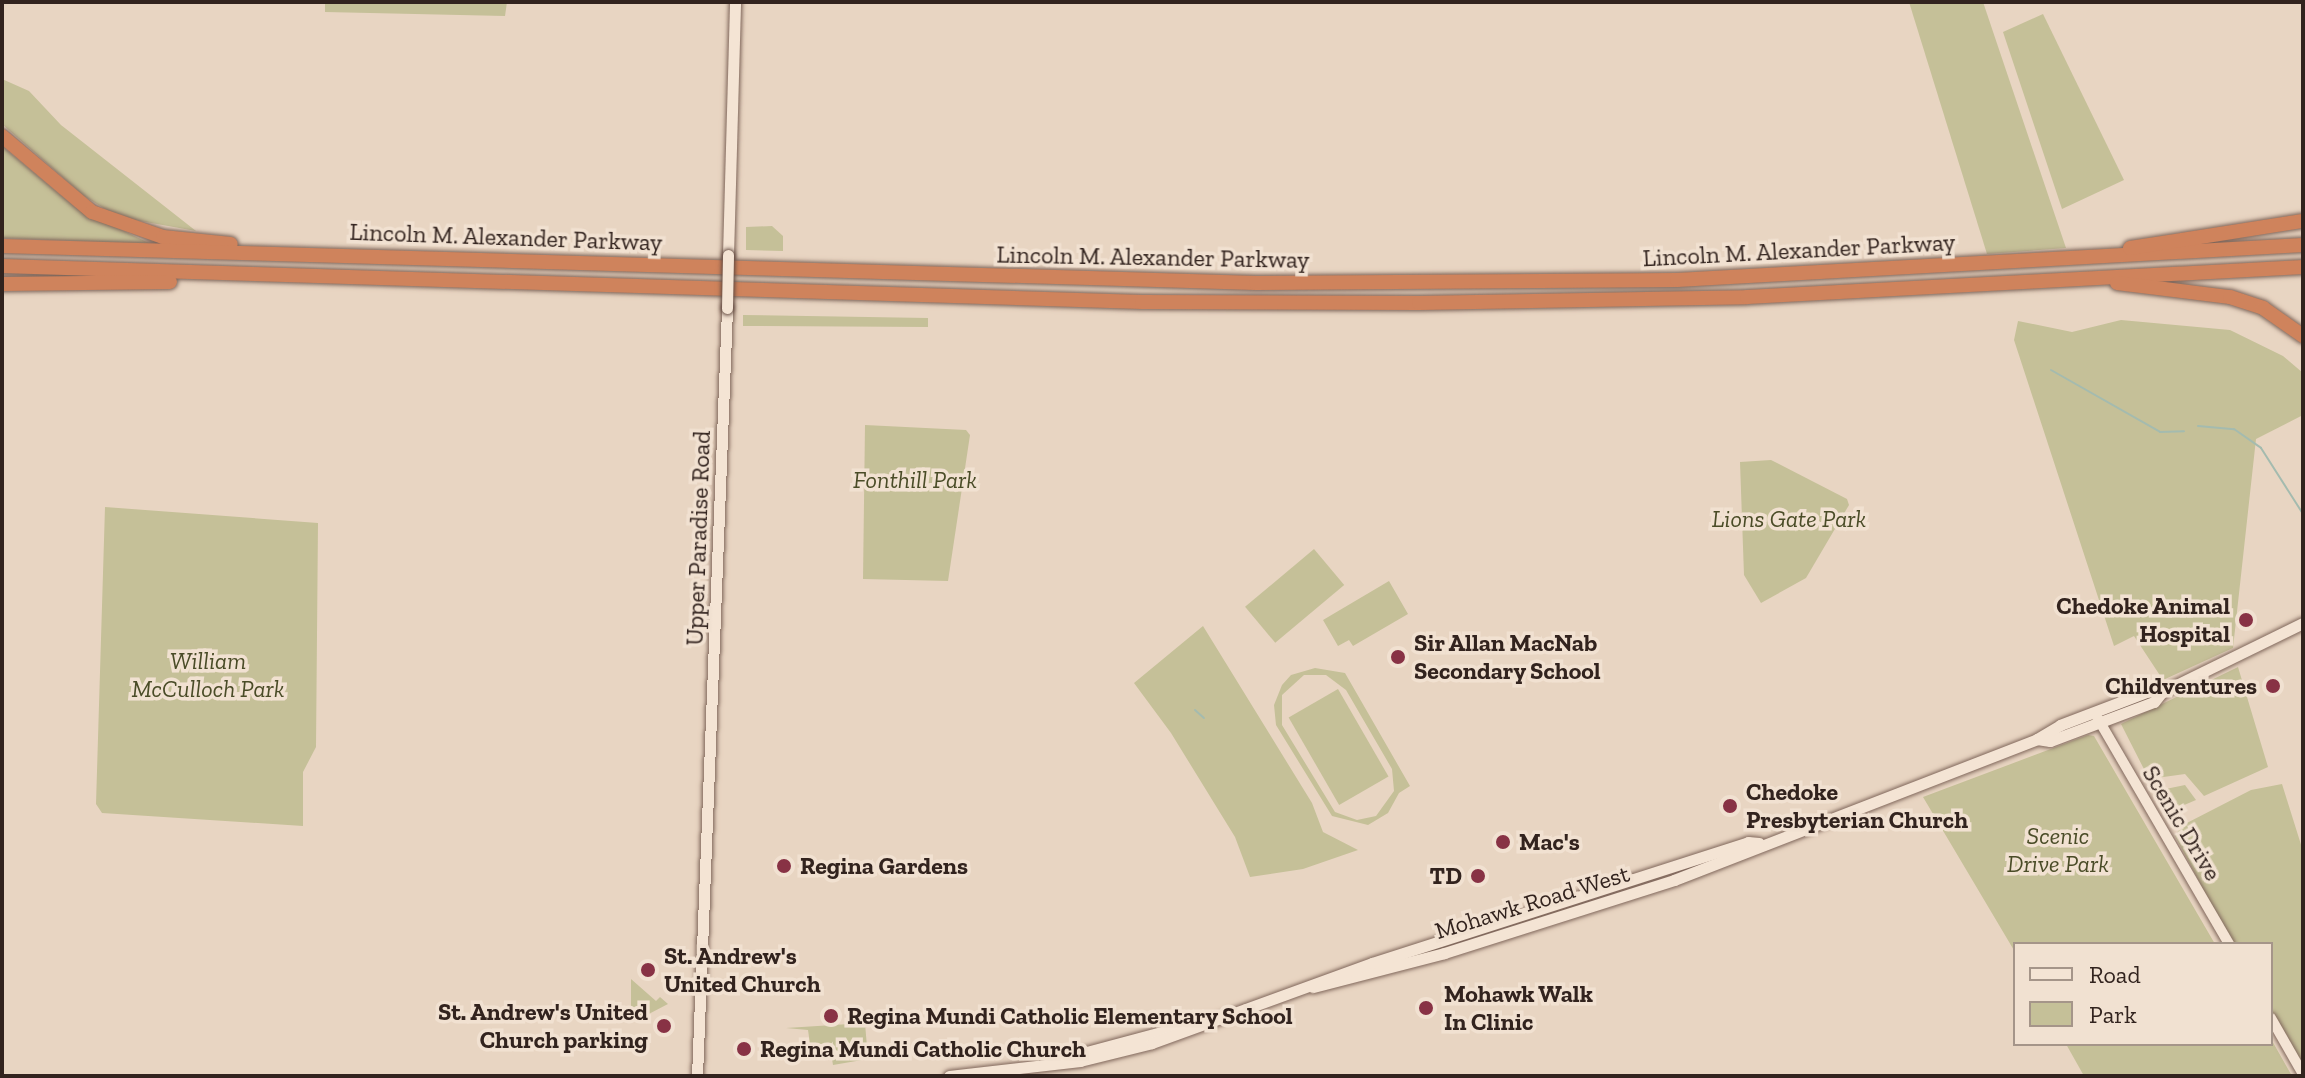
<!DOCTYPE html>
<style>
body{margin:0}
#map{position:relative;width:2305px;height:1078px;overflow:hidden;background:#e8d5c2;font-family:"Zilla Slab",serif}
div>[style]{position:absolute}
.green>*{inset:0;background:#c5c098;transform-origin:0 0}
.stream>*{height:2px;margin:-1px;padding:0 1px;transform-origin:1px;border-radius:1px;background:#a4bbaf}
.roads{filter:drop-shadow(0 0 2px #80675b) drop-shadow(0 0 2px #80675b)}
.tertiary>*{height:10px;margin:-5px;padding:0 5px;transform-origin:5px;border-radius:5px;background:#f4e4d4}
.secondary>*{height:11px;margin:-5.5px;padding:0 5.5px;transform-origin:5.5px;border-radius:5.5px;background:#f4e4d4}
.motorway>*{height:14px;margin:-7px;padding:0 7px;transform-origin:7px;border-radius:7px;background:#cf835c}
.bridges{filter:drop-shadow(0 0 2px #62493f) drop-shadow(0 0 2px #62493f)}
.secondary-bridge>*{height:11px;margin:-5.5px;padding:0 5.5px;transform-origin:5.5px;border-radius:5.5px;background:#f4e4d4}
.dots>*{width:22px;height:22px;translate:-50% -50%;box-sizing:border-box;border:4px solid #f1e1d1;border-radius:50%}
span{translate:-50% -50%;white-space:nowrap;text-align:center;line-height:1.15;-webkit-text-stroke:7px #f1e1d1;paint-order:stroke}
.street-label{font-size:24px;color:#32231e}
.park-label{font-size:24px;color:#4a4c27;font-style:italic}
.poi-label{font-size:24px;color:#32231e;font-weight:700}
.right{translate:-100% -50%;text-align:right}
.left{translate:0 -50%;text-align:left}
.frame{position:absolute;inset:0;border:4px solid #32231e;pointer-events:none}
.legend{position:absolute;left:2013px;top:942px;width:260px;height:104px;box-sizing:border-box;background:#f1e1d1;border:2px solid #a59589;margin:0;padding:10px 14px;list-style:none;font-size:24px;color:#32231e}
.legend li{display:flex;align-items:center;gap:16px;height:40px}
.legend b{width:40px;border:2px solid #a59589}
</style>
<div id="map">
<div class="green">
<div style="clip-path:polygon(325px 2px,507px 2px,505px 16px,325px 12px)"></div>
<div style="clip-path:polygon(1909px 2px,1983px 2px,2066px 248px,1987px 254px)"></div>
<div style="clip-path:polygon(2043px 14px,2124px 180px,2062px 209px,2003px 32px)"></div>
<div style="clip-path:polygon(2px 79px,29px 91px,61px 125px,196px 231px,118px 217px,84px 196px,2px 124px)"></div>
<div style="clip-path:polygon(2px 146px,76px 208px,151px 244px,2px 238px)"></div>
<div style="clip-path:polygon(772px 226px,783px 236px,783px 251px,746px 250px,746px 227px)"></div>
<div style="clip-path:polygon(743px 315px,928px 318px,928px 327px,743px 326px)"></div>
<div style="clip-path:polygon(2121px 320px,2230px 330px,2283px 356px,2303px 373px,2303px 415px,2256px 439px,2233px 648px,2163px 680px,2134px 636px,2114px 646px,2014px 340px,2018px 321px,2072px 332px)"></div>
<div style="clip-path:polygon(865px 425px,966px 430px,970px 435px,948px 581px,863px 579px)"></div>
<div style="clip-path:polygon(1771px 460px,1847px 499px,1849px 505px,1806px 578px,1761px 603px,1744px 575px,1740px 462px)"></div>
<div style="clip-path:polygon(105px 507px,318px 523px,316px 747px,303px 772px,303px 826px,102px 813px,96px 804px)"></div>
<div style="left:1314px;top:549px;width:47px;height:90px;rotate:50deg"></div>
<div style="clip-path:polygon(1389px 581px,1408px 614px,1353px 646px,1349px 640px,1338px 646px,1323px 620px)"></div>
<div style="clip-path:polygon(1203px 626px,1312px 803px,1323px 832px,1358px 850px,1303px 869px,1250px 877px,1235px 837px,1171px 733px,1134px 683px)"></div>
<div style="clip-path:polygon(2238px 667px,2268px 767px,2204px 796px,2185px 774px,2149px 779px,2121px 724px)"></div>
<div style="clip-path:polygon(evenodd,1315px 668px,1345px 673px,1410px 786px,1399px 793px,1388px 813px,1368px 825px,1332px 816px,1276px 725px,1274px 705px,1282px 685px,1291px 675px,1315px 668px,1304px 675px,1326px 675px,1346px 690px,1392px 769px,1394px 791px,1376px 816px,1357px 820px,1335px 812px,1282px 725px,1282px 695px,1304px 675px)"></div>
<div style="left:1338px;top:689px;width:101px;height:57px;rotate:60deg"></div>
<div style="clip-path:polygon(2088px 735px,2094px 736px,2215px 944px,2015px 944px,2015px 952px,1923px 797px)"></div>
<div style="clip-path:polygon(2282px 784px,2303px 851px,2303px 1066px,2271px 1010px,2271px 944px,2232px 944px,2175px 836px,2181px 826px,2251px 790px)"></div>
<div style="clip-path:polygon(2185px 785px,2196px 800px,2170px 811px,2156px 791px)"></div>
<div style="clip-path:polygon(631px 979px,656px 1001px,660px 997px,668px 1004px,641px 1018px,631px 1009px)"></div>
<div style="clip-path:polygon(865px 1023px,868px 1059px,833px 1065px,830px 1047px,801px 1051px,800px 1046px,810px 1044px,808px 1030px,786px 1028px)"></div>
<div style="clip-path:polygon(2271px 1039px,2292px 1076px,2084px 1076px,2066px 1044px,2271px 1044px)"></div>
</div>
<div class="stream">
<div style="left:2051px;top:370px;width:125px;rotate:29.6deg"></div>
<div style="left:2160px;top:432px;width:24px;rotate:-2deg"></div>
<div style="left:2198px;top:426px;width:36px;rotate:5deg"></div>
<div style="left:2234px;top:429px;width:33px;rotate:35deg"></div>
<div style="left:2261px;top:448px;width:78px;rotate:57.5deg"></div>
<div style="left:1195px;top:710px;width:12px;rotate:42deg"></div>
</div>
<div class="roads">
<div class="tertiary">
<div style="left:2097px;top:717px;width:263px;rotate:59.8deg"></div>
<div style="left:2271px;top:1018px;width:64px;rotate:60.3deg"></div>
</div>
<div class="secondary">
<div style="left:728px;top:255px;width:253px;rotate:-88.4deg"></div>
<div style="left:2037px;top:739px;width:13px;rotate:9deg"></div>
<div style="left:2050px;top:741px;width:111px;rotate:-20.6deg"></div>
<div style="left:2154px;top:702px;width:13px;rotate:-51deg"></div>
<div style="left:2162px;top:692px;width:157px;rotate:-26.1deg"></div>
<div style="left:1313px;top:987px;width:135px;rotate:-14.5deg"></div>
<div style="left:1444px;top:953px;width:241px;rotate:-17.6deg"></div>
<div style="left:1674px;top:880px;width:389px;rotate:-21.2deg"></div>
<div style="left:2037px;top:739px;width:27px;rotate:-31deg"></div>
<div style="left:2060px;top:725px;width:95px;rotate:-20.9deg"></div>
<div style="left:2149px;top:691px;width:13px;rotate:4deg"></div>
<div style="left:1064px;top:1058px;width:147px;rotate:-15deg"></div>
<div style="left:697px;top:1076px;width:769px;rotate:-87.76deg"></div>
<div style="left:949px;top:1076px;width:132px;rotate:-6.5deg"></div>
<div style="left:1080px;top:1061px;width:74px;rotate:-14deg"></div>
<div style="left:1152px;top:1043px;width:234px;rotate:-20deg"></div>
<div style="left:1372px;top:963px;width:395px;rotate:-17.8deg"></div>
<div style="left:1748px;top:842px;width:11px;rotate:5deg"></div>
</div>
<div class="motorway">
<div style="left:2px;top:136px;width:118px;rotate:40.2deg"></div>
<div style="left:92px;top:212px;width:75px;rotate:19.4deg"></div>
<div style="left:163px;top:237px;width:68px;rotate:5.9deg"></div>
<div style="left:2px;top:246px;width:1255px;rotate:1.69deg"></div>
<div style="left:1256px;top:283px;width:421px;rotate:-0.4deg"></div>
<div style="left:1677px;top:280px;width:627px;rotate:-3.2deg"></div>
<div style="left:2130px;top:248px;width:175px;rotate:-8.9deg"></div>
<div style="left:2px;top:266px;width:1141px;rotate:1.81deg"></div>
<div style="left:1142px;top:302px;width:277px;rotate:0.2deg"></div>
<div style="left:1419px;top:303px;width:328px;rotate:-1deg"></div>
<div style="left:1747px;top:297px;width:557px;rotate:-3.09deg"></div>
<div style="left:2117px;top:283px;width:114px;rotate:7.1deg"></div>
<div style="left:2230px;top:297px;width:35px;rotate:18deg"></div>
<div style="left:2263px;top:308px;width:49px;rotate:35deg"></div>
<div style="left:2px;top:284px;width:168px;rotate:-0.7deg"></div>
</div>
</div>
<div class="bridges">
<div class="secondary-bridge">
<div style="left:727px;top:308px;width:53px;rotate:-88.9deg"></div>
</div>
</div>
<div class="dots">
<div style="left:2246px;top:620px;background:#883245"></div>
<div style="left:1398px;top:657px;background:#883245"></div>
<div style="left:2273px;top:686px;background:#883245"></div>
<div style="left:1730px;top:806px;background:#883245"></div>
<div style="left:1503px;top:842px;background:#883245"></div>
<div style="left:784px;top:866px;background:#883245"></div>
<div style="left:1478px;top:876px;background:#883245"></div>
<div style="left:648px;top:970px;background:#883245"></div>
<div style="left:1426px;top:1008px;background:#883245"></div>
<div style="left:831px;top:1016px;background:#883245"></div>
<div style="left:664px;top:1026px;background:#883245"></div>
<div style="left:744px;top:1049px;background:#883245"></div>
</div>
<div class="street-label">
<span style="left:506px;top:237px;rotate:2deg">Lincoln M. Alexander Parkway</span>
<span style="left:1799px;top:250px;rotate:-3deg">Lincoln M. Alexander Parkway</span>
<span style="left:1153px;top:257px;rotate:1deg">Lincoln M. Alexander Parkway</span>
<span style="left:698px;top:538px;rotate:-88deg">Upper Paradise Road</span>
<span style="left:2182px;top:823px;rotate:59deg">Scenic Drive</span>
<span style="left:1532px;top:902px;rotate:-17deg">Mohawk Road West</span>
</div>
<div class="park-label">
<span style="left:915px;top:480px">Fonthill Park</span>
<span style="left:1789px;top:519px">Lions Gate Park</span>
<span style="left:208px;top:675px">William<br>McCulloch Park</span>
<span style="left:2058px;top:850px">Scenic<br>Drive Park</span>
</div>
<div class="poi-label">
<span class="right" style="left:2230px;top:620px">Chedoke Animal<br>Hospital</span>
<span class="left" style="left:1414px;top:657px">Sir Allan MacNab<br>Secondary School</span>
<span class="right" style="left:2257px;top:686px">Childventures</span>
<span class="left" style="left:1746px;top:806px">Chedoke<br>Presbyterian Church</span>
<span class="left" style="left:1519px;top:842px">Mac's</span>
<span class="left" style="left:800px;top:866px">Regina Gardens</span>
<span class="right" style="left:1462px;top:876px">TD</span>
<span class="left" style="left:664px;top:970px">St. Andrew's<br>United Church</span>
<span class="left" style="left:1444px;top:1008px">Mohawk Walk<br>In Clinic</span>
<span class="right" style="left:648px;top:1026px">St. Andrew's United<br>Church parking</span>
<span class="left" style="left:847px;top:1016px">Regina Mundi Catholic Elementary School</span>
<span class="left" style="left:760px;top:1049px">Regina Mundi Catholic Church</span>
</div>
<div class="frame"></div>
<ul class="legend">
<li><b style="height:10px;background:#f4e4d4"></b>Road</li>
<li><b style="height:22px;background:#c5c098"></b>Park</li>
</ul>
</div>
